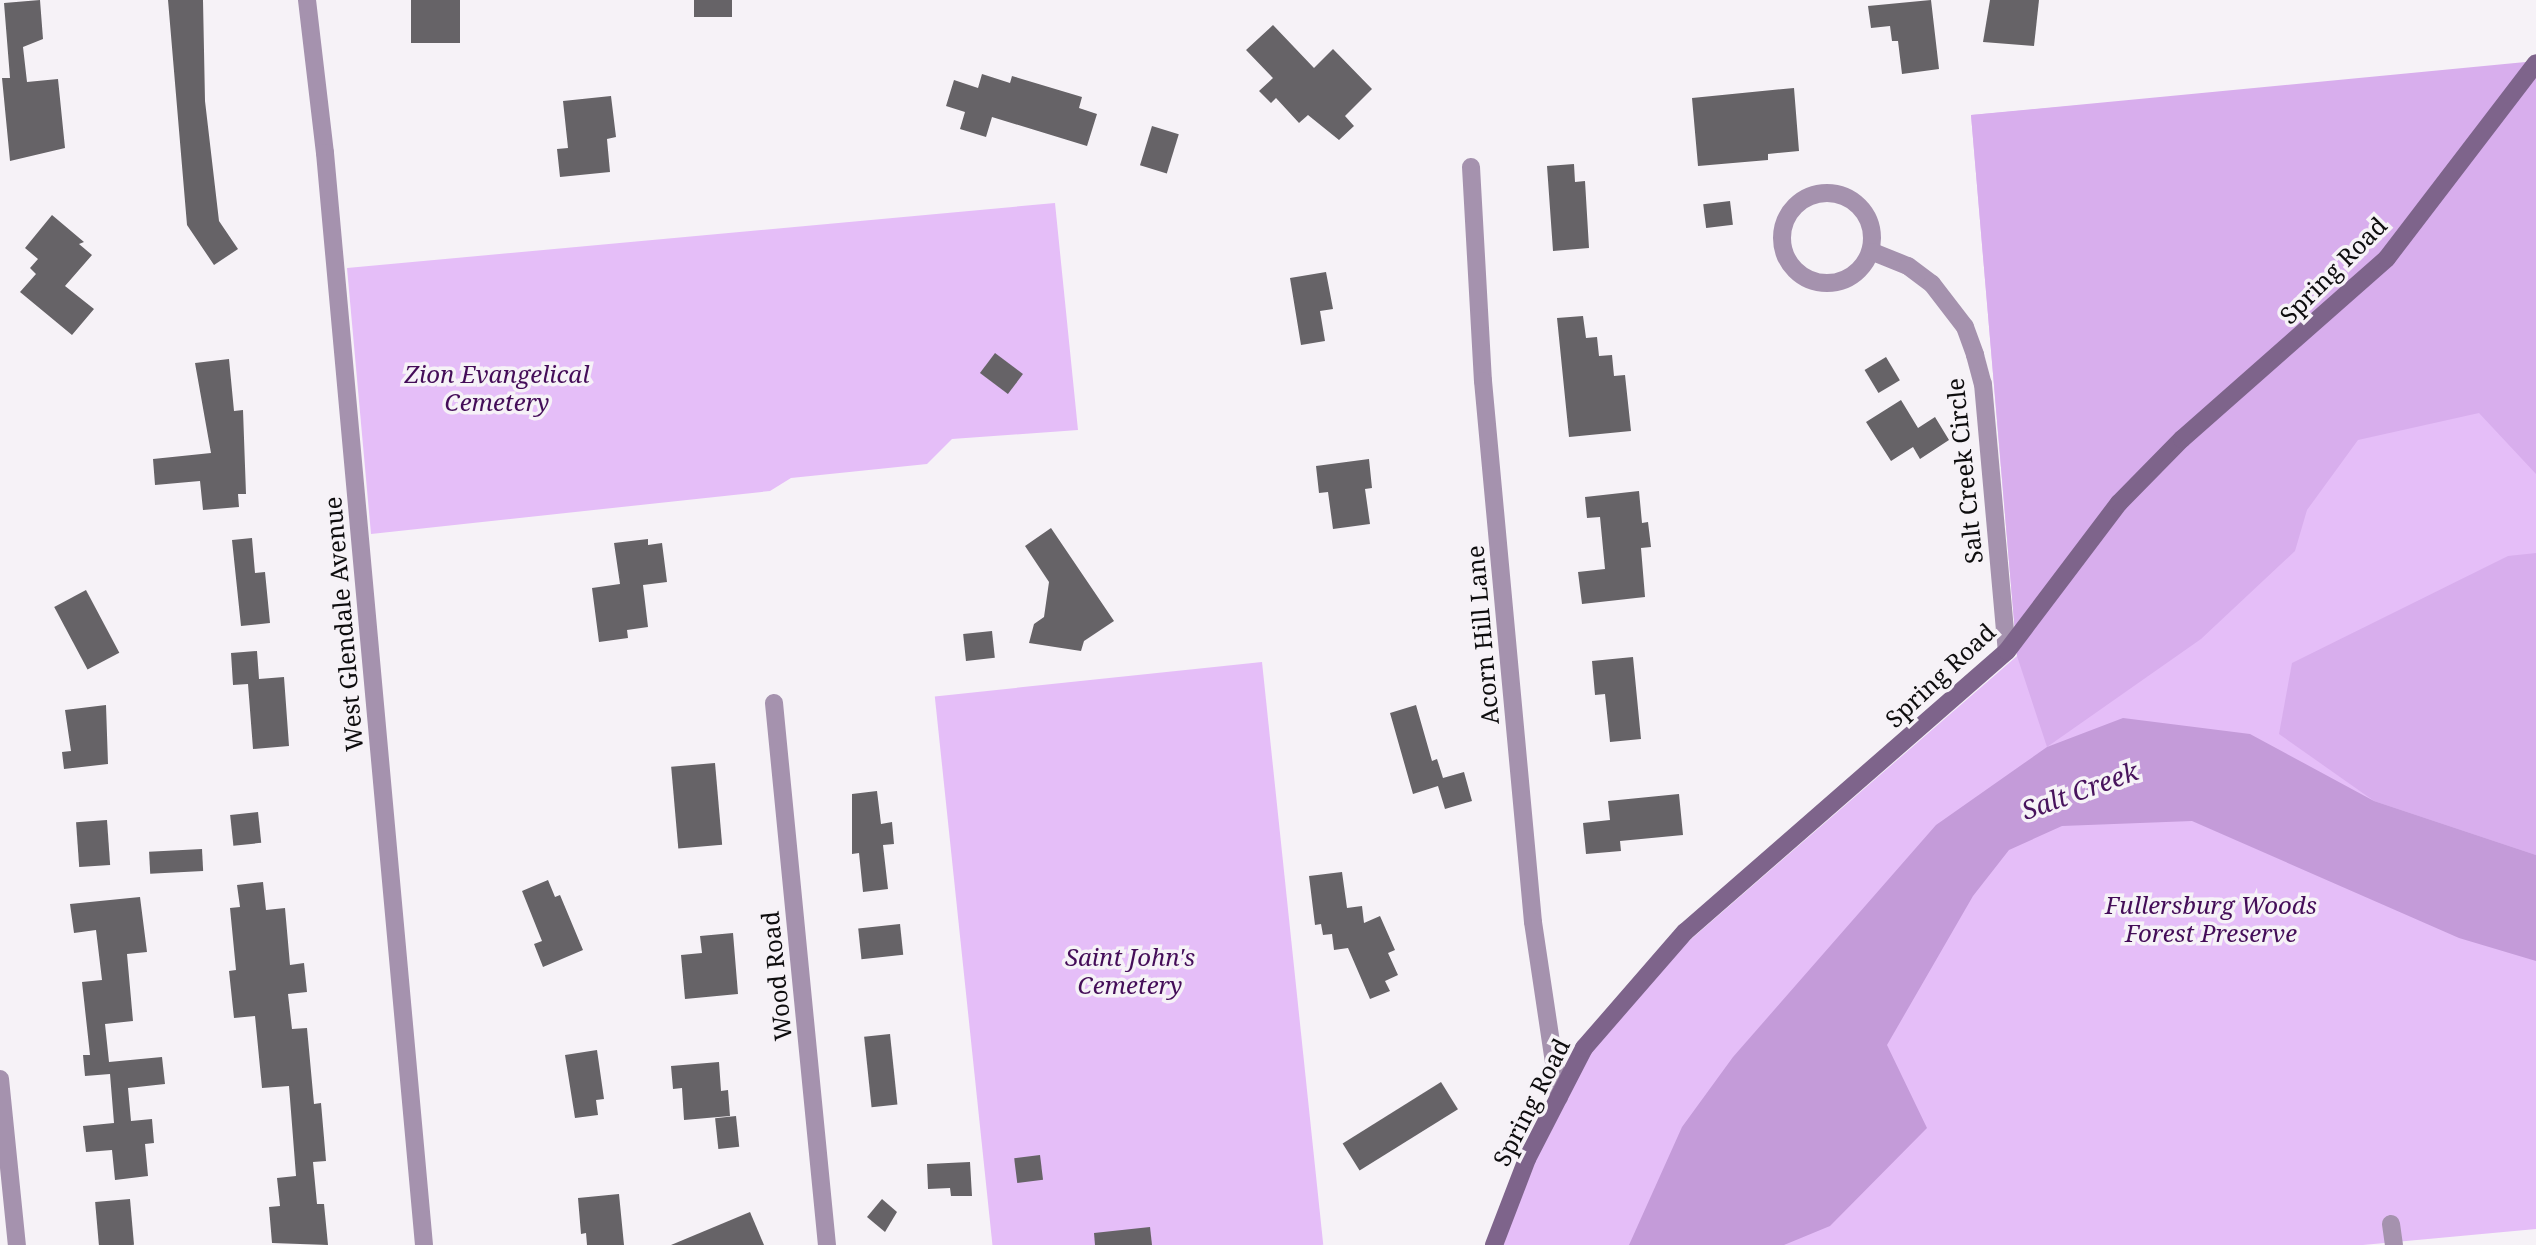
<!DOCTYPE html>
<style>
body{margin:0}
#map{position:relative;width:2536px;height:1245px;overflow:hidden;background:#f6f2f7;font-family:"Noto Serif",serif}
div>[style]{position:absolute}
.green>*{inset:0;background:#e5bef8;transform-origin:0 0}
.forest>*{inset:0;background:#d8aeed}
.water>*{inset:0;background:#c49bd9}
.building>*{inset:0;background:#666367;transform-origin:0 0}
.street>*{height:18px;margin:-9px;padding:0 9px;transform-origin:9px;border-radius:9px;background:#a592ae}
.street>.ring{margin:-9px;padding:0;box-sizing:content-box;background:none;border:18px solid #a592ae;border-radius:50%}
.secondary>*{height:18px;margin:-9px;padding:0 9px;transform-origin:9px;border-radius:9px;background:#7e648b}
span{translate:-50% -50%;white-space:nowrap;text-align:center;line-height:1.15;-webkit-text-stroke:7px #f6f2f7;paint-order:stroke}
.street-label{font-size:24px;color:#0e0d0e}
.park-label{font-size:24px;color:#440d58;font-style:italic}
.water-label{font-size:26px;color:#48135d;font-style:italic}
</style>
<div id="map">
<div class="green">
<div style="clip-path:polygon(2536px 65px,2536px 1229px,2363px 1245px,1501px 1245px,1541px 1140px,1590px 1050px,1682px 947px,2017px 656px,1971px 115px)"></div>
<div style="clip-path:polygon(1055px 203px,1078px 430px,952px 439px,927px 464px,791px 478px,770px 491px,371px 534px,347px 268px)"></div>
<div style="left:1262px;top:662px;width:586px;height:329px;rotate:84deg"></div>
</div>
<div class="forest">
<div style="clip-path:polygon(2536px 61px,2536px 474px,2479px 413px,2358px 440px,2307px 510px,2295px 551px,2201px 639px,2047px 747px,2017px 656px,1971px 115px)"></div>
<div style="clip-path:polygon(2536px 553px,2536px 855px,2374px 801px,2279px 734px,2292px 663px,2508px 556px)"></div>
</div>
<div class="water">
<div style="clip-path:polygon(2123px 718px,2250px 734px,2374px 801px,2536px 855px,2536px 961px,2459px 938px,2192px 821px,2062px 826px,2009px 850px,1973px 896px,1887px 1045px,1927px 1128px,1830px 1226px,1784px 1245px,1629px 1245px,1682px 1127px,1733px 1057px,1936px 825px,2047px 747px)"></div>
</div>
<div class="building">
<div style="clip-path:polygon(40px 0,43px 39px,23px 47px,27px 82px,58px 79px,65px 148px,10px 161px,2px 78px,10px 78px,4px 3px)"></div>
<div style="clip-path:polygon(168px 0,203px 0,205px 101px,219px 221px,238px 249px,214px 265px,187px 225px)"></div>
<div style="left:411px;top:0;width:49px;height:43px"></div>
<div style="left:694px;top:0;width:38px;height:17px"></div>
<div style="clip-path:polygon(1931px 0,1939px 69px,1902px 74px,1898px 41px,1892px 41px,1890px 26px,1871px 28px,1868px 6px)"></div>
<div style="clip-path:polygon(1990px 0,2039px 0,2034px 46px,1983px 42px)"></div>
<div style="clip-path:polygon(1273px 25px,1314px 68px,1333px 49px,1372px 89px,1345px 116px,1354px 126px,1339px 140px,1308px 115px,1299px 123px,1276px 98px,1271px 103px,1259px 91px,1273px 78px,1246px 50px)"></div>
<div style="clip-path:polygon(982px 74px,1010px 83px,1012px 76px,1082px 97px,1079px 108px,1097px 114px,1087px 146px,992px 117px,986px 137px,960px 129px,965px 112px,946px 106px,954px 80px,978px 88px)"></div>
<div style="clip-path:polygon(1794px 88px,1799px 151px,1768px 154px,1768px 160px,1698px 166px,1692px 98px)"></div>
<div style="clip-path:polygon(611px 96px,616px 137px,607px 139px,610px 172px,560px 177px,557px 149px,568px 148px,563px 101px)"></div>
<div style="left:1152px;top:126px;width:28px;height:41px;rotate:17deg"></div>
<div style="clip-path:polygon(1574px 164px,1575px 182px,1585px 181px,1589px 248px,1553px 251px,1547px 166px)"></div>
<div style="left:1730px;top:201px;width:24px;height:27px;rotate:83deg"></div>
<div style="clip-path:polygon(52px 215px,84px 242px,79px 244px,92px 255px,65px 286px,94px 309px,72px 335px,20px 292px,36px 274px,30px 268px,38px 259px,25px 248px)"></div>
<div style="clip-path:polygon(1326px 272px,1333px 309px,1320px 311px,1325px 341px,1301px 345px,1290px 278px)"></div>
<div style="clip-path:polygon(1583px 316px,1586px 338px,1597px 337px,1599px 356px,1612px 355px,1614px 376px,1625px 375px,1631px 431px,1569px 437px,1557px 318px)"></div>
<div style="left:995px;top:353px;width:35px;height:25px;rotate:37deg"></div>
<div style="left:1886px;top:357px;width:27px;height:25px;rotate:59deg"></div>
<div style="clip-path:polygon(229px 359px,234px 411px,243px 410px,246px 494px,238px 494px,239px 507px,203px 510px,200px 481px,155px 485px,153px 459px,211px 453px,195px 363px)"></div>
<div style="clip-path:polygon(1901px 400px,1918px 428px,1935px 417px,1949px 440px,1920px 459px,1913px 447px,1891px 461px,1866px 422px)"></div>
<div style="clip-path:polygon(1369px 459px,1372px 488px,1365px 489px,1370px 524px,1333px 529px,1328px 492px,1319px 493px,1316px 466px)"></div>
<div style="clip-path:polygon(1639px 491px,1642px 523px,1648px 522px,1651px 547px,1641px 548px,1645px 597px,1582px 604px,1578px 572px,1605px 569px,1600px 517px,1587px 518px,1585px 497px)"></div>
<div style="clip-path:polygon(1051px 528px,1114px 621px,1084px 641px,1081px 651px,1029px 643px,1034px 624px,1044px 617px,1049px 582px,1025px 546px)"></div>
<div style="clip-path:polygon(252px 538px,255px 573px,265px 572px,270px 623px,241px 626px,232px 540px)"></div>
<div style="clip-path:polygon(648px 539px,648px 545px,662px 543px,667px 582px,643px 585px,648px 627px,627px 630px,628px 638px,599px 642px,592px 588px,620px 584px,614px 543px)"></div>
<div style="left:86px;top:590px;width:71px;height:36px;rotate:62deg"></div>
<div style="left:992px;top:631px;width:27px;height:29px;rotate:84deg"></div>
<div style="clip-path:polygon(257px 651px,259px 679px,284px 677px,289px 746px,253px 749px,248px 684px,233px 685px,231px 653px)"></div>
<div style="clip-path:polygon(1633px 657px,1641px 739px,1610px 742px,1605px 694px,1595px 695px,1592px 661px)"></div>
<div style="clip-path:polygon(106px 705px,108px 764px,64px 769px,62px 752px,71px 751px,65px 710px)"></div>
<div style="clip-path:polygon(1416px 705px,1432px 761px,1437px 759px,1443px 778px,1464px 772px,1472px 801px,1445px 809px,1438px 786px,1413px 794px,1390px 713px)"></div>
<div style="left:715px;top:763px;width:82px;height:44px;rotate:85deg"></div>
<div style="clip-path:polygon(877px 791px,881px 824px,892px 822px,894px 844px,883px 845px,888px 889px,863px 892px,859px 853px,852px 854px,852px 794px)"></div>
<div style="clip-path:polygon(1679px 794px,1683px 835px,1620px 841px,1621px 851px,1586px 854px,1583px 823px,1610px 820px,1608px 801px)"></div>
<div style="left:258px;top:812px;width:31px;height:28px;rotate:84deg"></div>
<div style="left:107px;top:820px;width:45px;height:31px;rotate:86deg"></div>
<div style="left:202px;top:849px;width:22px;height:53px;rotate:87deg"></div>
<div style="clip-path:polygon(1342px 872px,1347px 908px,1362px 906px,1364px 923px,1380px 916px,1395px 950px,1388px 953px,1398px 975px,1385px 981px,1390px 991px,1370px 999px,1348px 948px,1334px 950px,1332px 934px,1323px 935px,1321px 924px,1315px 925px,1309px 876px)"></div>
<div style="clip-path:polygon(548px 880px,555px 897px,560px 895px,583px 950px,543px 967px,534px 944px,542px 941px,522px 891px)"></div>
<div style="clip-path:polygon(263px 882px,266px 910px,285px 908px,290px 965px,304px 963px,307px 992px,288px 994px,292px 1029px,307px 1028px,314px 1104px,321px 1103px,326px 1161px,313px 1162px,317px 1204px,324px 1204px,328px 1245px,272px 1243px,269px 1207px,280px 1206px,277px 1178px,296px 1176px,289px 1086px,262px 1088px,255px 1016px,234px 1018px,229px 971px,236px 970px,230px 908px,240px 907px,237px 885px)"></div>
<div style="clip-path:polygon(140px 897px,147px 952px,127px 954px,133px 1021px,105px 1024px,109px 1062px,162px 1057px,165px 1084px,128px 1088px,131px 1121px,152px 1119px,154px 1143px,145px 1144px,148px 1176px,115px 1180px,112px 1150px,86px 1152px,83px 1126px,114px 1123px,110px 1074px,85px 1076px,83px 1055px,90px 1055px,82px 982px,102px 980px,96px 930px,74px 933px,70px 904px)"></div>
<div style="left:900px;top:924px;width:31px;height:42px;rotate:84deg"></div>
<div style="clip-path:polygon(733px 933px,738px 994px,685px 999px,681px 955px,702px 953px,700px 936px)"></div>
<div style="left:890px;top:1034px;width:71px;height:26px;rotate:84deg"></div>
<div style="clip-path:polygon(597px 1050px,604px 1099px,596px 1100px,598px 1115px,575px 1118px,565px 1055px)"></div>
<div style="clip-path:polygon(719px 1062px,721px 1091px,728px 1090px,730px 1116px,684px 1120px,682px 1088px,673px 1089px,671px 1066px)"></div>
<div style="left:1441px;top:1082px;width:32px;height:116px;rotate:58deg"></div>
<div style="left:736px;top:1116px;width:31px;height:21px;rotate:84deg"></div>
<div style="left:1040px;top:1155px;width:25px;height:26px;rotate:83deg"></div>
<div style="clip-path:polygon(970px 1162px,972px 1196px,951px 1196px,950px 1188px,928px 1189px,927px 1164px)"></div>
<div style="clip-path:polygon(619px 1194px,624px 1245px,587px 1245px,586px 1233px,581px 1234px,578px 1198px)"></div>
<div style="left:130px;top:1199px;width:46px;height:35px;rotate:85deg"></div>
<div style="clip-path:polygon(882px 1199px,897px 1212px,885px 1232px,867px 1217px)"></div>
<div style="clip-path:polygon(750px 1212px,764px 1245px,671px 1245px)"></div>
<div style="clip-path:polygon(1150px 1227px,1152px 1245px,1095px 1245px,1094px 1233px)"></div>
</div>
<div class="street">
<div style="left:307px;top:0;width:154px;rotate:83.3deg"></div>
<div style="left:325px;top:153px;width:1096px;rotate:84.82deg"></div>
<div style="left:1471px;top:167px;width:214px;rotate:86.8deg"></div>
<div style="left:1483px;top:381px;width:543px;rotate:84.72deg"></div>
<div style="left:1533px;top:922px;width:177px;rotate:81.5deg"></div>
<div class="ring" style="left:1782px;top:193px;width:72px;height:72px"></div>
<div style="left:1873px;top:252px;width:38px;rotate:22deg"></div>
<div style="left:1908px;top:266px;width:30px;rotate:37deg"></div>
<div style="left:1932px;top:284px;width:54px;rotate:52.5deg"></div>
<div style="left:1965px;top:327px;width:30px;rotate:70deg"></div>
<div style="left:1975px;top:355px;width:30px;rotate:75deg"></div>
<div style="left:1983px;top:384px;width:268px;rotate:84.9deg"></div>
<div style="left:774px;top:703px;width:545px;rotate:84.42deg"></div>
<div style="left:0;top:1079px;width:167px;rotate:84.2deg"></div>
<div style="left:2391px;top:1224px;width:21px;rotate:82deg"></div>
</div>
<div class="secondary">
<div style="left:1494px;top:1245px;width:92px;rotate:-69deg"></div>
<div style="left:1527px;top:1159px;width:125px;rotate:-62.8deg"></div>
<div style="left:1584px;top:1048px;width:154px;rotate:-49deg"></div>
<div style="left:1685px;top:932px;width:427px;rotate:-41.1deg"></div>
<div style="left:2007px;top:651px;width:186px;rotate:-52.9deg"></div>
<div style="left:2119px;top:503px;width:90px;rotate:-45.5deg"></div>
<div style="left:2182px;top:439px;width:273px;rotate:-41.4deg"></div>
<div style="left:2387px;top:258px;width:245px;rotate:-52.6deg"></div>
</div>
<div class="street-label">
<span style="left:2333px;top:270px;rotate:-45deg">Spring Road</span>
<span style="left:1964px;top:471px;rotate:-96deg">Salt Creek Circle</span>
<span style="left:343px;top:624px;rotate:-95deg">West Glendale Avenue</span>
<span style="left:1482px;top:635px;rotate:-95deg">Acorn Hill Lane</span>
<span style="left:1940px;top:675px;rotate:-43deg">Spring Road</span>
<span style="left:776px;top:976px;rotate:-96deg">Wood Road</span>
<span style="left:1531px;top:1102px;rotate:-63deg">Spring Road</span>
</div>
<div class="park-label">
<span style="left:497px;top:388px">Zion Evangelical<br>Cemetery</span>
<span style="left:2211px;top:919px">Fullersburg Woods<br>Forest Preserve</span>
<span style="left:1130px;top:971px">Saint John's<br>Cemetery</span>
</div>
<div class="water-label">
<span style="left:2080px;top:791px;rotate:-20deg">Salt Creek</span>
</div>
</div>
